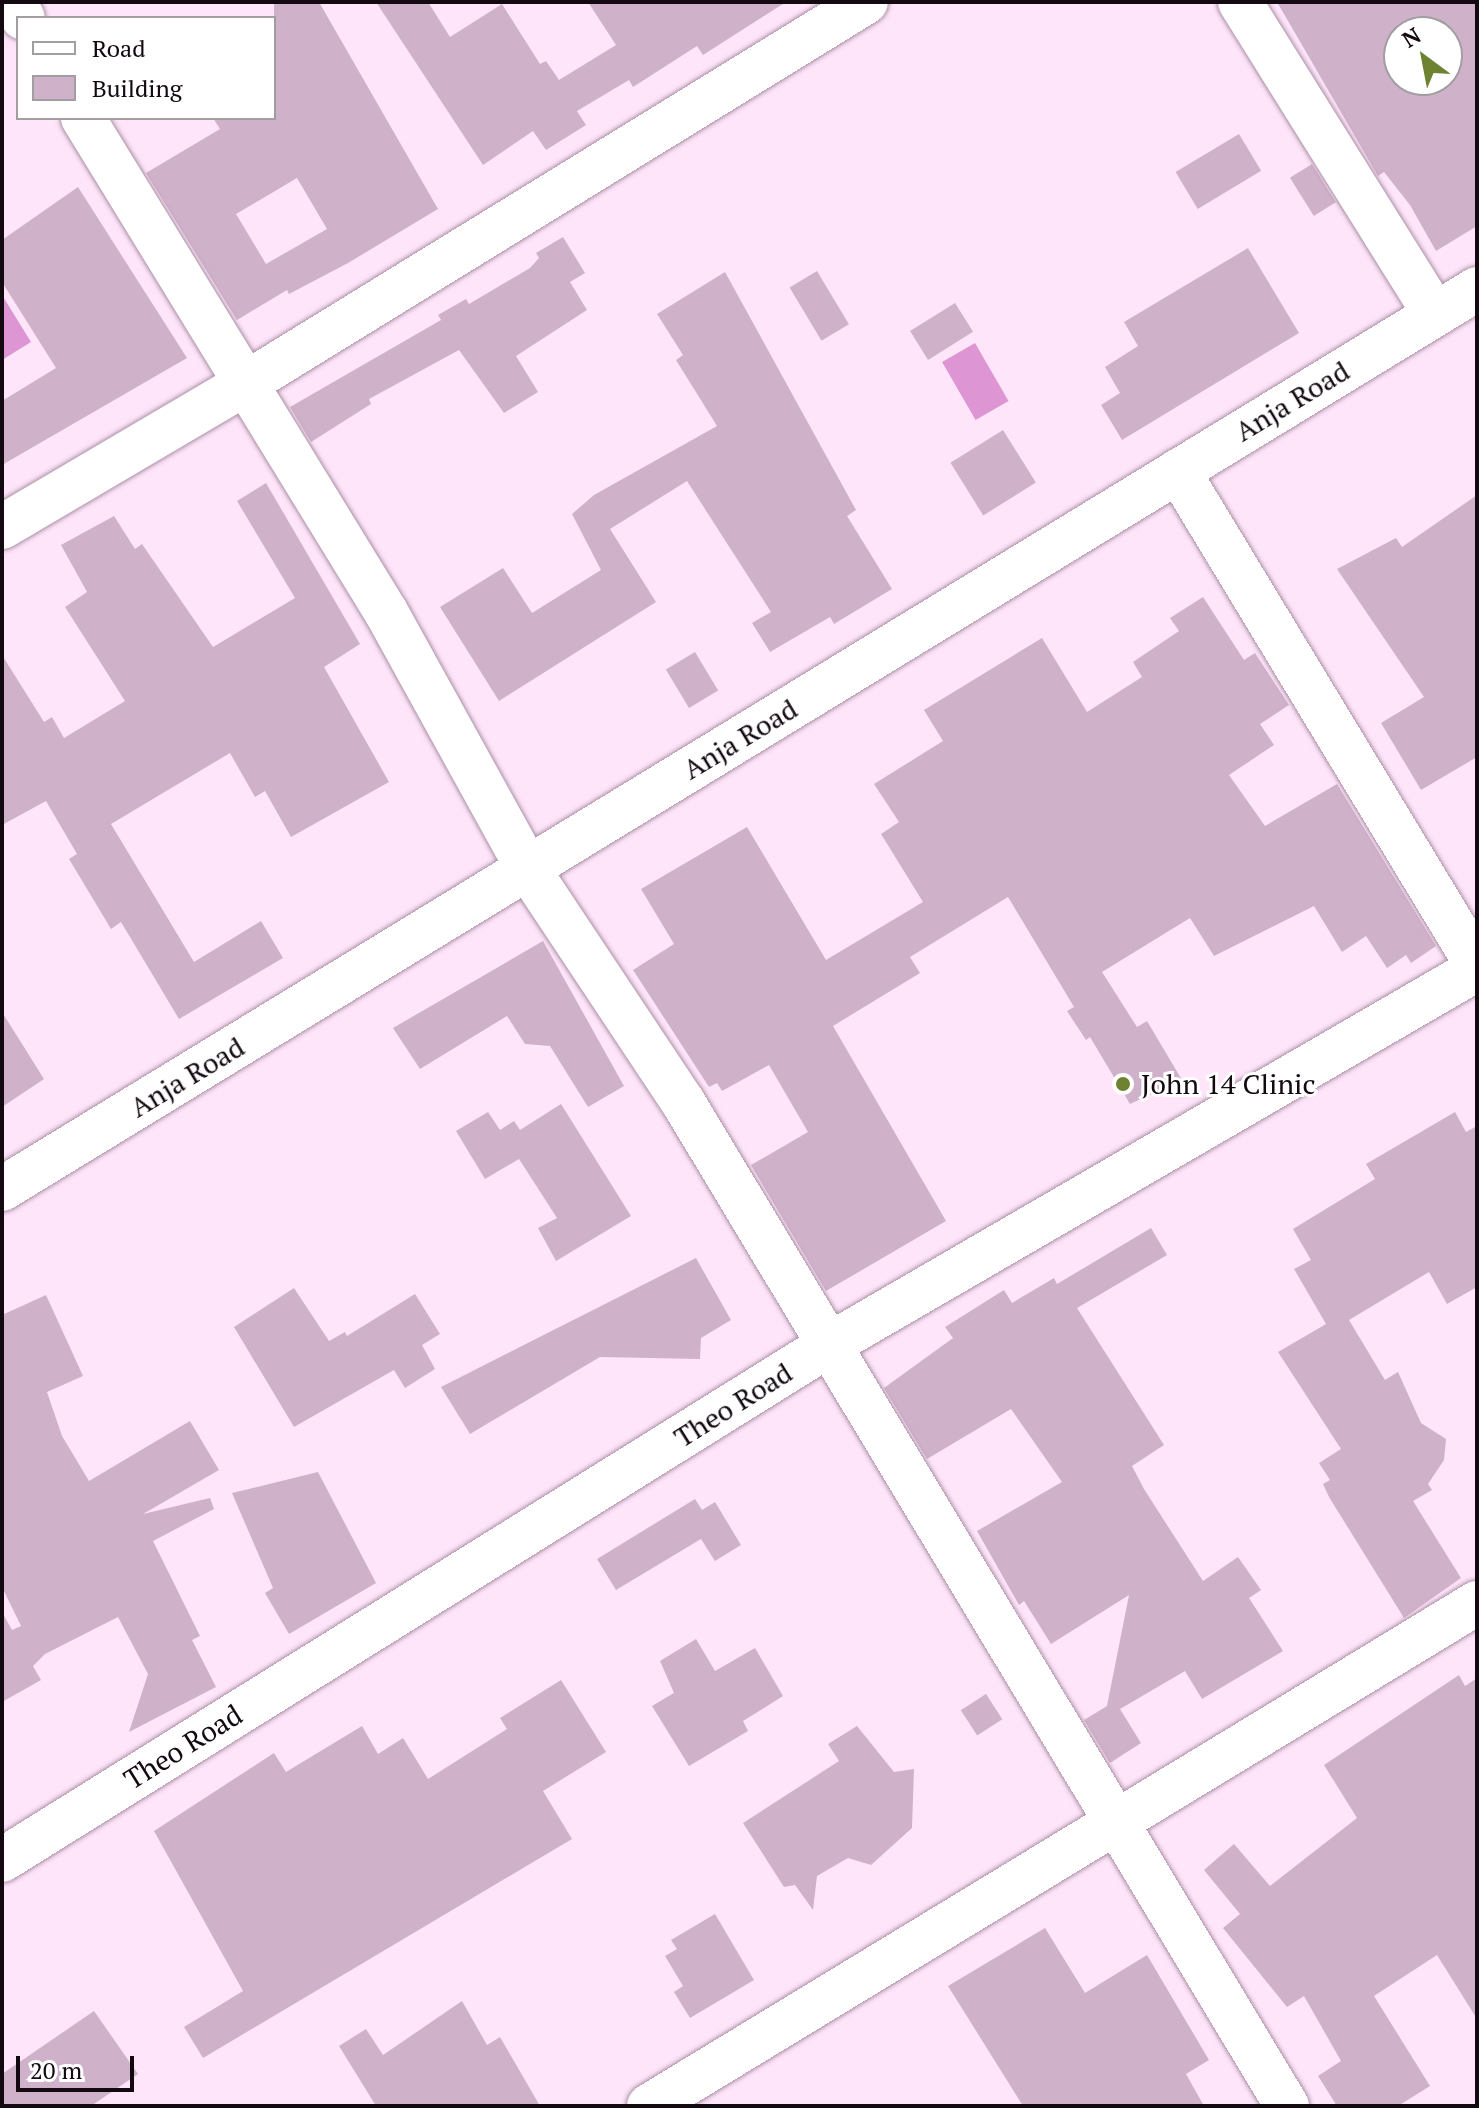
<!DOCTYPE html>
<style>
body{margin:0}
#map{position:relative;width:1479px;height:2108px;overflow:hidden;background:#fee5f9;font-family:"PT Serif",serif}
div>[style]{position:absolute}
.water>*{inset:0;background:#de95d4;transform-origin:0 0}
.building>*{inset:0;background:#cfb2ca;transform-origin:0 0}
.roads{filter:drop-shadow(0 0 2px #ab8fa6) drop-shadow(0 0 2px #ab8fa6)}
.street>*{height:44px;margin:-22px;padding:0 22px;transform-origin:22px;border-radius:22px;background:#fff}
.dots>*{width:22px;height:22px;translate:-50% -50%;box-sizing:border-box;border:4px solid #fff;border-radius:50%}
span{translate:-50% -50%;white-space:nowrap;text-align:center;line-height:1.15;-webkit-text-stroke:6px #fff;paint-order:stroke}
.street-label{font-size:28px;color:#130911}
.poi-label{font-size:28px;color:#130911}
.left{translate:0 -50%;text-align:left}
.frame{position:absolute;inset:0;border:4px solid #130911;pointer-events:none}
.legend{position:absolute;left:16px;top:16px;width:260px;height:104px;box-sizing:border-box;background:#fff;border:2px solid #a19da0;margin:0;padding:10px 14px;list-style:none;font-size:24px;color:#130911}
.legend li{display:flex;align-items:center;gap:16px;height:40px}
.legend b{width:40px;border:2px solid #a19da0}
.north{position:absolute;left:1383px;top:16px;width:80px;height:80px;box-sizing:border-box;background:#fff;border:2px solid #a19da0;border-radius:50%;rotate:328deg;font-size:22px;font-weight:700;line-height:32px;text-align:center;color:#130911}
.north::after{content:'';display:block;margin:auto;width:28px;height:36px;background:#6e8232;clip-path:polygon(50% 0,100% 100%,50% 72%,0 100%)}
.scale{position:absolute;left:16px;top:2056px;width:118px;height:36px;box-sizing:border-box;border:4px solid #130911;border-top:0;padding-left:10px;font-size:24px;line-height:28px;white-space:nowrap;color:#130911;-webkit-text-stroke:6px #fff;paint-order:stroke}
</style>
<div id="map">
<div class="water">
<div style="clip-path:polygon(2px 295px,31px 342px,2px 360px)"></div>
<div style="left:975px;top:343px;width:67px;height:38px;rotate:60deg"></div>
</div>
<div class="building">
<div style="clip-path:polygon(evenodd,274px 2px,319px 2px,438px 209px,348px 263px,289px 294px,287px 290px,237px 320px,146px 173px,220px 129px,213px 118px,274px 118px,274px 2px,297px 178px,327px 229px,266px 264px,236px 214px,297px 178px)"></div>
<div style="clip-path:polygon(376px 2px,428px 2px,450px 37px,502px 4px,540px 64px,546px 61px,559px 80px,616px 45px,588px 2px,786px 2px,703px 55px,697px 46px,633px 87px,629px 80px,577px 111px,586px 125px,546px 150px,533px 131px,483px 165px)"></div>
<div style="clip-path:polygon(evenodd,1277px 2px,1477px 2px,1477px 226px,1436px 251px,1410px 205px,1384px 172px,1378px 176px,1277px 2px,1399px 32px,1447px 32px,1447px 80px,1399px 80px,1399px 32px)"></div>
<div style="left:1239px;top:134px;width:43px;height:74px;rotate:59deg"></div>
<div style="left:1312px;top:164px;width:45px;height:26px;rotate:58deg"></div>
<div style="clip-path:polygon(78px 187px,187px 358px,2px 465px,2px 401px,56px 368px,2px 282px,2px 240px)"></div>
<div style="clip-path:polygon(563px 237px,585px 273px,570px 282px,587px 310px,516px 356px,538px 392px,504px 413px,459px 350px,369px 399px,371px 404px,311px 442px,290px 407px,441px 320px,438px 315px,466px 299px,469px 304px,530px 268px,539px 258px,536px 253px)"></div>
<div style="clip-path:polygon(1248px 248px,1299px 333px,1122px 440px,1101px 405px,1120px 393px,1105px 367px,1138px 346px,1124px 322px)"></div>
<div style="left:817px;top:271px;width:62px;height:32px;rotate:59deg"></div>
<div style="clip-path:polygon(725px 272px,856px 510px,847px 516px,892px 589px,834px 624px,830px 617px,770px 652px,752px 623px,771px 612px,687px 481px,610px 529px,656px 602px,499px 701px,440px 607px,503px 568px,532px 613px,601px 570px,572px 514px,594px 495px,717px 426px,676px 360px,683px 355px,657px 314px)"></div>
<div style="left:955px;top:303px;width:34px;height:53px;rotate:58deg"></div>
<div style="left:1003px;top:430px;width:62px;height:62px;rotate:58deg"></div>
<div style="clip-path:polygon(266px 483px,360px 644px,324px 667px,389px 782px,291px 837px,265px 791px,255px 797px,230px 753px,111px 824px,194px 962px,261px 921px,283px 958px,179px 1019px,121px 922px,111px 929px,69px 859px,77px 854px,46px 801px,2px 825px,2px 655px,44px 722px,52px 717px,64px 738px,125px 701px,65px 607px,87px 592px,61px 545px,114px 516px,135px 549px,142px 544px,213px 647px,295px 598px,237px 501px)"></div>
<div style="clip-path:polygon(1477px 495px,1477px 757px,1421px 790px,1381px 723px,1424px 697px,1337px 569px,1396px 538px,1402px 547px)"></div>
<div style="clip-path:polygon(1203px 597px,1244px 660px,1255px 653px,1289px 705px,1260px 724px,1274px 745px,1229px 775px,1265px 826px,1337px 784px,1436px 946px,1411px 963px,1406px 955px,1387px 968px,1366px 936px,1342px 952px,1314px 906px,1214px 956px,1190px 918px,1102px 972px,1137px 1027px,1147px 1021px,1182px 1080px,1130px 1104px,1090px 1037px,1086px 1040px,1067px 1011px,1074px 1007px,1008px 897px,910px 957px,920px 973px,833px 1026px,946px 1221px,826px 1291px,751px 1165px,808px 1132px,769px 1065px,722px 1091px,717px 1083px,709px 1087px,633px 970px,674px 944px,641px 889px,747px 827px,826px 960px,923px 902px,881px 834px,899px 822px,874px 784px,943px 741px,924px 710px,1042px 638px,1087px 712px,1142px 677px,1133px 662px,1179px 631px,1170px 618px)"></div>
<div style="left:695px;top:652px;width:45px;height:34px;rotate:59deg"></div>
<div style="clip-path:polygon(543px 941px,624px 1086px,588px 1107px,550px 1046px,525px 1044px,507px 1016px,420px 1069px,393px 1028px)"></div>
<div style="clip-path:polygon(2px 1012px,44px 1079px,2px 1107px)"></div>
<div style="clip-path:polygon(561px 1104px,631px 1216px,556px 1261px,538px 1228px,557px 1218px,519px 1159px,485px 1179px,456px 1131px,488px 1112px,500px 1130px,514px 1121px,520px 1130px)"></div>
<div style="clip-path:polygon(1455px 1112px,1466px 1132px,1477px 1126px,1477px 1287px,1447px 1304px,1429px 1272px,1349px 1320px,1385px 1380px,1398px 1372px,1421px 1423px,1446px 1439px,1444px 1460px,1428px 1484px,1432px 1490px,1413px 1501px,1461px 1578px,1404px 1618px,1329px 1497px,1323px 1484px,1330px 1480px,1319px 1463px,1341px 1449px,1278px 1352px,1326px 1324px,1294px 1269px,1311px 1260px,1293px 1229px,1375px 1179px,1366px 1164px)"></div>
<div style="clip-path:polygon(1151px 1228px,1167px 1255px,1077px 1308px,1164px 1445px,1132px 1466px,1144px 1489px,1203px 1581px,1238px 1557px,1261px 1590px,1249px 1598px,1283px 1651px,1202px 1699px,1185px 1671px,1120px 1709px,1141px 1743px,1110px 1763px,1084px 1720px,1107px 1706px,1129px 1595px,1051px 1644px,1024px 1601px,1019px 1605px,977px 1531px,1062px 1482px,1011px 1409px,927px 1459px,884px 1388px,953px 1338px,945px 1327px,1004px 1290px,1012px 1303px,1054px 1278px,1057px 1284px)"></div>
<div style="clip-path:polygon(696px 1258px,731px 1320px,701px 1338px,700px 1359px,600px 1357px,470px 1434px,441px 1387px)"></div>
<div style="clip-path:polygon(294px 1288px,329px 1341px,345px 1332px,347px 1336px,415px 1294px,440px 1334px,422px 1345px,435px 1369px,405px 1388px,394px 1370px,294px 1427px,234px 1327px)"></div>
<div style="clip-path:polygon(46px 1295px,83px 1376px,47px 1392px,62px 1436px,89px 1481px,190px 1421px,219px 1470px,143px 1514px,210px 1498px,214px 1509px,153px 1541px,200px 1636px,192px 1640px,216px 1687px,129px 1732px,148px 1674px,118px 1617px,45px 1654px,33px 1666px,41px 1680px,2px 1702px,2px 1612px,12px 1630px,21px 1626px,2px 1587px,2px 1315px)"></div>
<div style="clip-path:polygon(318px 1472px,376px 1583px,289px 1634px,265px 1593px,273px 1588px,232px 1493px)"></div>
<div style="clip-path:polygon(695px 1499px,702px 1510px,715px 1502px,741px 1545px,715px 1561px,701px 1539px,616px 1590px,597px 1559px)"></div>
<div style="clip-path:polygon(696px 1639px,715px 1671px,755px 1648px,783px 1696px,743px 1721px,748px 1731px,689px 1766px,652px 1706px,674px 1693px,660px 1661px)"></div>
<div style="clip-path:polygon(1459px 1675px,1465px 1686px,1477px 1678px,1477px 2019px,1437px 1955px,1374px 1996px,1430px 2086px,1398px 2106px,1337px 2106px,1318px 2076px,1341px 2061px,1304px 1996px,1287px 2007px,1223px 1928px,1240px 1914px,1204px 1870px,1234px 1844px,1270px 1886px,1357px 1818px,1324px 1765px)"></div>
<div style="clip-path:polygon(561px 1680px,606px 1752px,543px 1791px,572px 1839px,203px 2058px,184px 2027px,243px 1991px,154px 1831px,274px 1753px,286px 1772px,362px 1726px,378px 1754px,403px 1738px,428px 1779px,507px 1729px,500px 1718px)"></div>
<div style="left:986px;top:1694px;width:30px;height:30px;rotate:57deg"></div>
<div style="clip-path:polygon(857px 1726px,894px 1772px,914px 1769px,912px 1828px,871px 1865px,848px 1858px,817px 1876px,813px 1910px,795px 1885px,784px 1887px,743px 1823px,839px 1761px,828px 1744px)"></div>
<div style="clip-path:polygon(715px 1914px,754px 1980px,690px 2018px,674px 1992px,683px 1986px,665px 1956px,677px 1949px,671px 1940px)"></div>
<div style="clip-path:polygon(1045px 1928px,1085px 1993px,1147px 1955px,1209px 2060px,1186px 2074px,1204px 2106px,1023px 2106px,948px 1986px)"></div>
<div style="clip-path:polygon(462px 2001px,487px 2045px,500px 2037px,540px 2106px,376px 2106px,339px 2046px,366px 2029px,383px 2055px)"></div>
<div style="clip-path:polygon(94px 2011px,138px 2074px,91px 2106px,2px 2106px,2px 2074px)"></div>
</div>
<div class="roads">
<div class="street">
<div style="left:14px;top:2px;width:18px;rotate:61deg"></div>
<div style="left:1240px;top:2px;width:368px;rotate:58deg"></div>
<div style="left:83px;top:118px;width:580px;rotate:58.48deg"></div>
<div style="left:386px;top:612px;width:294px;rotate:61.1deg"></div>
<div style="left:528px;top:869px;width:280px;rotate:56.4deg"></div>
<div style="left:683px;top:1102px;width:1172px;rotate:58.97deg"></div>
<div style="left:1178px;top:471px;width:577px;rotate:58.82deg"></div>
<div style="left:2px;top:527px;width:282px;rotate:-30.5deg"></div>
<div style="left:245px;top:384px;width:729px;rotate:-31.6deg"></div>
<div style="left:2px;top:1189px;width:1728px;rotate:-31.39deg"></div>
<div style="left:2px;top:1860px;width:972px;rotate:-31.92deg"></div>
<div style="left:827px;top:1346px;width:751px;rotate:-30.11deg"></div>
<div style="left:649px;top:2106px;width:969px;rotate:-31.28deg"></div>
</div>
</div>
<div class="dots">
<div style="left:1123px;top:1084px;background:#6e8232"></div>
</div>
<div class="street-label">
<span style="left:1292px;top:401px;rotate:-31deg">Anja Road</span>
<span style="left:740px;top:739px;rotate:-31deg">Anja Road</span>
<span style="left:187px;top:1077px;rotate:-31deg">Anja Road</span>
<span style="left:733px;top:1405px;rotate:-32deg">Theo Road</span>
<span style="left:183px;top:1747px;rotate:-32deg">Theo Road</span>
</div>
<div class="poi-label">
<span class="left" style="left:1141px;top:1084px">John 14 Clinic</span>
</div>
<div class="frame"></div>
<ul class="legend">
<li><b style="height:10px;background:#fff"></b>Road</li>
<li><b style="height:22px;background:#cfb2ca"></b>Building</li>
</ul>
<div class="north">N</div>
<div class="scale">20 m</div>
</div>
